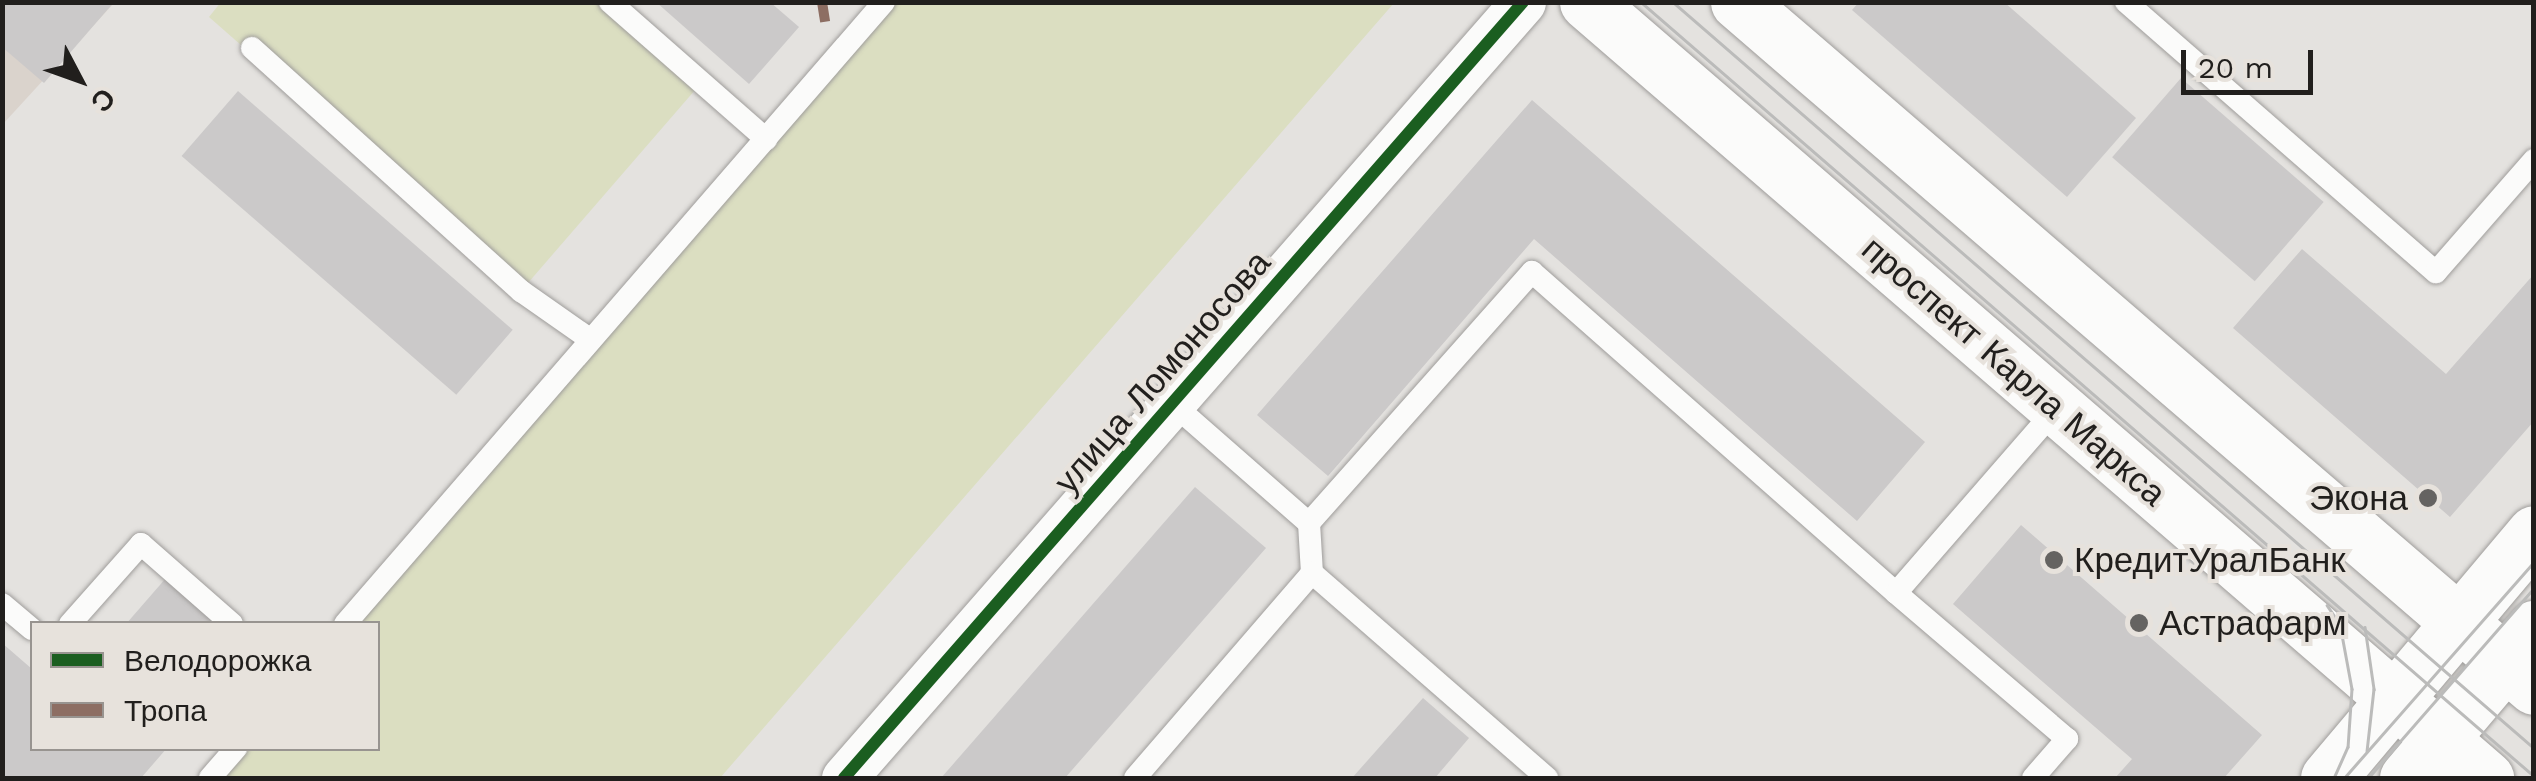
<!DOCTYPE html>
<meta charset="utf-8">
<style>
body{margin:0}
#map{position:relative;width:2536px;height:781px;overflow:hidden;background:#e4e2df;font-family:"Work Sans",sans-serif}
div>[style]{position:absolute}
.built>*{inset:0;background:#dad3cc}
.green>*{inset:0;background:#dbdec1}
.building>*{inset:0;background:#cbc9c9;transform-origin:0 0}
.roads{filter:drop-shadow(0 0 2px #9f9d9b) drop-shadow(0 0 2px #9f9d9b)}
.service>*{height:22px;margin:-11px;padding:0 11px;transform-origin:11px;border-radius:11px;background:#fbfbfa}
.minor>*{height:45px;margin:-22.5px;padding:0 22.5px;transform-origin:22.5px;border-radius:22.5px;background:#fbfbfa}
.secondary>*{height:55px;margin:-27.5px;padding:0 27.5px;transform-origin:27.5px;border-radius:27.5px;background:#fbfbfa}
.tram>*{height:2.5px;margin:-1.25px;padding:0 1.25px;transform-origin:1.25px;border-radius:1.25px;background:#bbbbba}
.quiet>*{height:10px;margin-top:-5px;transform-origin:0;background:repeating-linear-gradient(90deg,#8d6e63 0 20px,transparent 0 30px)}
.cycleway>*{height:12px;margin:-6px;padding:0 6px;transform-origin:6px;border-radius:6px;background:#1b5e20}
.dots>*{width:28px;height:28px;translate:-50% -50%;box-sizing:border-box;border:5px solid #e7e2dc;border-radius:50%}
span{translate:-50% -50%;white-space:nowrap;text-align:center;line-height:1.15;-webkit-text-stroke:8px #e7e2dc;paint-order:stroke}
.street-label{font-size:35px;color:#211f1d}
.poi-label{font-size:35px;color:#211f1d}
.right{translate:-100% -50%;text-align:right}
.left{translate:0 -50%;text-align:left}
.frame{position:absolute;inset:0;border:5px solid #211f1d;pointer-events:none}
.legend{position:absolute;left:30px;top:621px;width:350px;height:130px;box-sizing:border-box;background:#e7e2dc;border:2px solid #989490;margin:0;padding:12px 18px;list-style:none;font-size:30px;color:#211f1d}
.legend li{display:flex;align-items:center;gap:20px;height:50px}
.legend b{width:50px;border:2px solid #989490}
.north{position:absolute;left:30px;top:30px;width:100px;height:100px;-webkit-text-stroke:8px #e7e2dc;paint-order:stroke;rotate:131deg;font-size:28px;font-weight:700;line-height:40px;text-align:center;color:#211f1d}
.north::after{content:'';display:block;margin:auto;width:35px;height:45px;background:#211f1d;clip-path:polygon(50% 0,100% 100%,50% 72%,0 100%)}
.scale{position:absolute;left:2181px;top:50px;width:132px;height:45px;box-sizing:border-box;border:5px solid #211f1d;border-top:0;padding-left:12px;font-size:30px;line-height:35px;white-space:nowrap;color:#211f1d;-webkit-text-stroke:8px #e7e2dc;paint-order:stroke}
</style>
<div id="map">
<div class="built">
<div style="clip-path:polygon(3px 3px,114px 3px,3px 124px)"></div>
</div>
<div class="green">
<div style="clip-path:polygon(221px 2px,611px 3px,702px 82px,521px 291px,209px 17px)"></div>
<div style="clip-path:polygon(893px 3px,1394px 3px,720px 778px,219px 778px,245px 749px,378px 748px,378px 624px,353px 623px)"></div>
</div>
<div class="building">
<div style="clip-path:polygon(2px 2px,114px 2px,44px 83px,2px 47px)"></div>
<div style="clip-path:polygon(656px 2px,770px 2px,799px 27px,749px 84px)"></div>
<div style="clip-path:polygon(1859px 2px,2004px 2px,2136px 118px,2067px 197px,1852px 10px)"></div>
<div style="left:2181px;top:78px;width:189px;height:105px;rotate:41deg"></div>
<div style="left:238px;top:91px;width:364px;height:86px;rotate:41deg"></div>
<div style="clip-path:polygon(1532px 100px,1925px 442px,1857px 521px,1534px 239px,1328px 476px,1257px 415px)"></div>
<div style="clip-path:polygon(2302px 249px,2446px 374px,2534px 274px,2534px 421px,2450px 517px,2233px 328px)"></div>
<div style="clip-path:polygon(1195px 487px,1266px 548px,1065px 778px,941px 778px)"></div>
<div style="clip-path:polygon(2021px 525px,2262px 735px,2224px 778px,2115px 778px,2132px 759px,1953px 604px)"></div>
<div style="clip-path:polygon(166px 578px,218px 624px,126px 624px)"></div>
<div style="clip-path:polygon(2px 643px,32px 669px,32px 748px,167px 748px,141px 778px,2px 778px)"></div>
<div style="clip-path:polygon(1423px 698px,1469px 738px,1435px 778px,1352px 778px)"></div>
</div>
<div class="roads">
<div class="service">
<div style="left:610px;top:2px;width:208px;rotate:41.3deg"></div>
<div style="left:2126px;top:2px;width:411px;rotate:41.1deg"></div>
<div style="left:2436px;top:272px;width:149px;rotate:-48.8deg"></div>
<div style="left:252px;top:48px;width:363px;rotate:42.1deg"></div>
<div style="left:521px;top:291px;width:85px;rotate:35deg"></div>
<div style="left:1174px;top:405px;width:179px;rotate:41.2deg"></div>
<div style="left:1309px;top:523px;width:50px;rotate:86.6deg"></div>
<div style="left:1312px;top:573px;width:312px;rotate:41.1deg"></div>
<div style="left:1309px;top:523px;width:336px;rotate:-48.4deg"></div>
<div style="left:1532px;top:272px;width:485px;rotate:41.4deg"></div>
<div style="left:2px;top:604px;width:39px;rotate:40deg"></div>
<div style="left:70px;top:624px;width:107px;rotate:-48.4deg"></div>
<div style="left:141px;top:544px;width:121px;rotate:41.3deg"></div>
<div style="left:345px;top:624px;width:823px;rotate:-49.09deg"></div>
<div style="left:210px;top:778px;width:40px;rotate:-49deg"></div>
<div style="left:1135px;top:778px;width:271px;rotate:-49.2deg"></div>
<div style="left:2033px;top:778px;width:52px;rotate:-48.9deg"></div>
<div style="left:2067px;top:739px;width:225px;rotate:-139.5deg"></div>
<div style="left:1896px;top:593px;width:245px;rotate:-49deg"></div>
</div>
<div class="minor">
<div style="left:844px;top:778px;width:1031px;rotate:-48.81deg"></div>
</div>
<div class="secondary">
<div style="left:1587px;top:2px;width:1188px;rotate:40.8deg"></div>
<div style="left:1738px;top:2px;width:1050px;rotate:40.71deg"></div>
<div style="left:2328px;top:778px;width:320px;rotate:-49.9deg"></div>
<div style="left:2407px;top:778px;width:197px;rotate:-49.7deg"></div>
</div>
</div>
<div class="tram">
<div style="left:1641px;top:2px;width:1182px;rotate:40.92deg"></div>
<div style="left:1673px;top:2px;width:1139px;rotate:40.91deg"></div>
<div style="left:2327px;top:605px;width:23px;rotate:56deg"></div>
<div style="left:2340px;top:624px;width:66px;rotate:79.5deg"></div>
<div style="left:2352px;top:689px;width:58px;rotate:93.9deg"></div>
<div style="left:2348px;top:747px;width:34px;rotate:114deg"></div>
<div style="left:2365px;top:627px;width:63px;rotate:81.7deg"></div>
<div style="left:2374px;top:689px;width:62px;rotate:96.4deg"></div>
<div style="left:2344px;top:778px;width:288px;rotate:-48.7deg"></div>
<div style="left:2368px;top:778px;width:252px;rotate:-48.9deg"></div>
</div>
<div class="quiet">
<div style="left:822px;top:2px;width:20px;rotate:81deg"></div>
</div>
<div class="cycleway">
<div style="left:844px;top:778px;width:1031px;rotate:-48.81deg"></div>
</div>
<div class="dots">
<div style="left:2428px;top:498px;background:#656361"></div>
<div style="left:2054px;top:560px;background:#656361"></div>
<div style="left:2139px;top:623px;background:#656361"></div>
</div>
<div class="street-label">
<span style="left:2014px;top:371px;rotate:41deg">проспект Карла Маркса</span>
<span style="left:1162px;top:372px;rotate:-49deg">улица Ломоносова</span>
</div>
<div class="poi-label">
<span class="right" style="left:2408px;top:498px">Экона</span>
<span class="left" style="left:2074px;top:560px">КредитУралБанк</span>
<span class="left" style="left:2159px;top:623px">Астрафарм</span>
</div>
<div class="frame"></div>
<ul class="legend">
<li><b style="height:12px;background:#1b5e20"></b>Велодорожка</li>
<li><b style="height:12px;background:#8d6e63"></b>Тропа</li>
</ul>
<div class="north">С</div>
<div class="scale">20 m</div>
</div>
